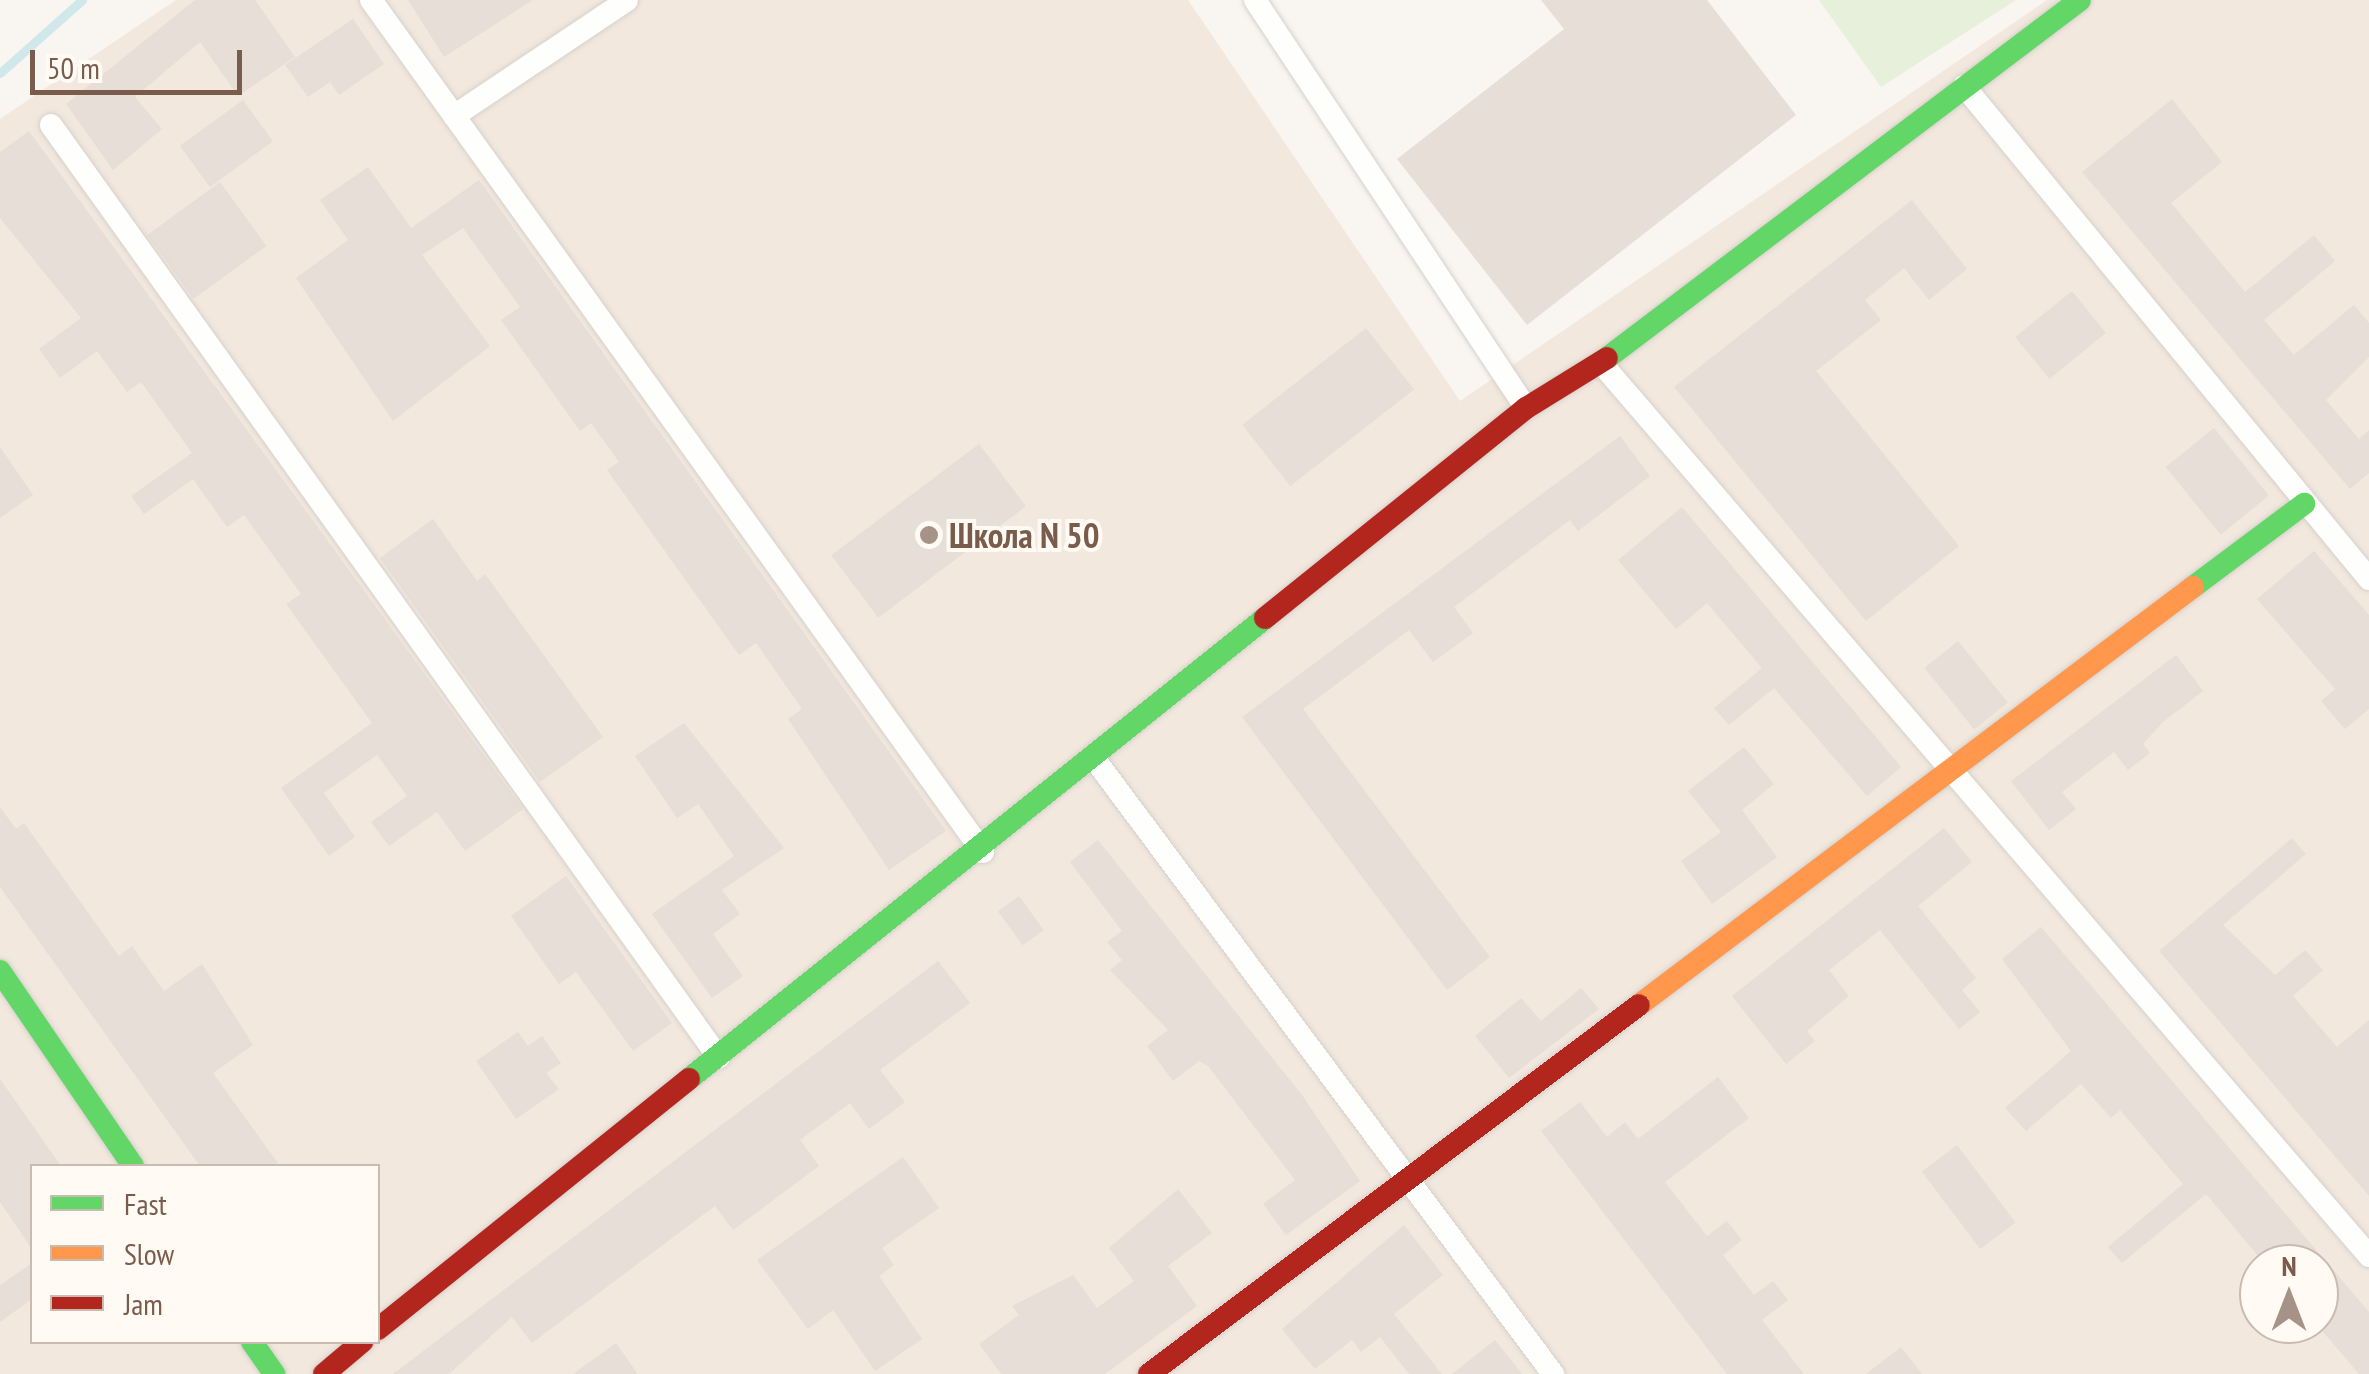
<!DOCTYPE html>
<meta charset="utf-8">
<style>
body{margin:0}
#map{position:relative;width:2369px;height:1374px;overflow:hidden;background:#f9f5f0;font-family:"PT Sans Narrow",sans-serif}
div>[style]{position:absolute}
.residential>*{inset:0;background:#f2e8de}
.green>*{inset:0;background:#e7f0db}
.stream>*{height:9px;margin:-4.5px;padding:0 4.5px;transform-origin:4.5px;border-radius:4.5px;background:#d0e8ea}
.building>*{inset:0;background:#e6ded7;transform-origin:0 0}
.roads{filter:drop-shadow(0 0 2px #d7d1cb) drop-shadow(0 0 2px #d7d1cb)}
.street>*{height:22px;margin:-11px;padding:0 11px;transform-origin:11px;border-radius:11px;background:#fefefd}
.fast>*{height:22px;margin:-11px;padding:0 11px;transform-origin:11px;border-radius:11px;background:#63d668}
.slow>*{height:22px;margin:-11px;padding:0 11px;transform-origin:11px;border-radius:11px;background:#ff974d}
.jam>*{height:22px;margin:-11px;padding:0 11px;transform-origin:11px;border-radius:11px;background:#b3261e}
.dots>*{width:28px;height:28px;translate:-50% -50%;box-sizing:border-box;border:5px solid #fffaf3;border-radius:50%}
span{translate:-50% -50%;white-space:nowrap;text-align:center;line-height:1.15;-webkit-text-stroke:8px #fffaf3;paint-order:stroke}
.poi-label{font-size:35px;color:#7a5c4d;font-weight:700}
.left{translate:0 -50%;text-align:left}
.legend{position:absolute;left:30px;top:1164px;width:350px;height:180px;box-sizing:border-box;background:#fffaf3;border:2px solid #cabbb1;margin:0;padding:12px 18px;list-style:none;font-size:30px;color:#7a5c4d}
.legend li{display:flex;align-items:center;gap:20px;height:50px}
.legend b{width:50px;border:2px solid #cabbb1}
.north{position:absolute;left:2239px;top:1244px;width:100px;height:100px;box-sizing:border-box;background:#fffaf3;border:2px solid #cabbb1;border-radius:50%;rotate:0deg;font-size:28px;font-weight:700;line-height:40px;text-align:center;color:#7a5c4d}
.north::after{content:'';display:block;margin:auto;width:35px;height:45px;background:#a69286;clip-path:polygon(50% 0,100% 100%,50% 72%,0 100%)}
.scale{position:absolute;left:30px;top:50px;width:212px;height:45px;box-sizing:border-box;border:5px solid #7a5c4d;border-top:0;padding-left:12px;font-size:30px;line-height:35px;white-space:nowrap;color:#7a5c4d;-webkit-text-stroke:8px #fffaf3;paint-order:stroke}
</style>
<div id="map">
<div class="residential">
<div style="clip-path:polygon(evenodd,176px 0,1188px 0,1460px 401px,2047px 0,2369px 0,2369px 1374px,0 1374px,0 119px,176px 0,32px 1166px,378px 1166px,378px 1342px,32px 1342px,32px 1166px,176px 0,2259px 1264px,2319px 1264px,2319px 1324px,2259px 1324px,2259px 1264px)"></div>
</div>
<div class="green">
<div style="clip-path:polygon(1819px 0,2016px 0,1881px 87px)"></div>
</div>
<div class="stream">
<div style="left:0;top:73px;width:110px;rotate:-41.7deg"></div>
</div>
<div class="building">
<div style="clip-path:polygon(195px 0,255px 0,295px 57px,238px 96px,200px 42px,135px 97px,162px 129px,113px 170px,66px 104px)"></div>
<div style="clip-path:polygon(408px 0,533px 0,444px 57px)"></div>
<div style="clip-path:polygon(1541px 0,1707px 0,1796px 115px,1527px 325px,1397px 159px,1564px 29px)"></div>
<div style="clip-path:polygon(353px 19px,384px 64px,339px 95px,330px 82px,308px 97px,285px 65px)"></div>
<div style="clip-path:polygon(2172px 99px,2222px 162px,2171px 203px,2245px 292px,2314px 235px,2335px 261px,2264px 320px,2294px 355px,2354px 305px,2369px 323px,2369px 357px,2326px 400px,2359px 439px,2369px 430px,2369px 473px,2350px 489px,2082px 172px)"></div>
<div style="left:243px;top:100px;width:51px;height:78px;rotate:54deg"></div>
<div style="clip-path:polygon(29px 131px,523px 809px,465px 851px,437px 812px,389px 846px,371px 822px,407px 796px,377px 755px,324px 793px,355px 837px,329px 856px,281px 788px,372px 723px,286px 604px,301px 594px,244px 515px,227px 527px,193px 479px,144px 514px,131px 496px,192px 453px,141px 382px,127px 392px,97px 351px,60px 378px,39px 349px,81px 318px,0 218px,0 152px)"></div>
<div style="clip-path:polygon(368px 167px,411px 228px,479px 180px,946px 831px,889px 870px,788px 719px,802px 709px,756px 643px,739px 655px,607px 470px,619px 462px,591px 423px,580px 431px,501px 320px,520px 307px,463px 228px,422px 255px,490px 346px,393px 421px,296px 278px,348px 240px,320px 200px)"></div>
<div style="left:220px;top:182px;width:79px;height:90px;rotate:54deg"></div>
<div style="clip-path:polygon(1912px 200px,1967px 269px,1929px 300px,1904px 268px,1865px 300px,1881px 320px,1816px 371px,1959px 546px,1866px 621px,1674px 387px)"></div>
<div style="left:2072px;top:291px;width:54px;height:73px;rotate:51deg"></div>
<div style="left:1366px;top:328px;width:78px;height:157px;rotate:52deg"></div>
<div style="left:2214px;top:428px;width:87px;height:62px;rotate:51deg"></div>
<div style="clip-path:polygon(1620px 436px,1650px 476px,1578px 531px,1570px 520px,1454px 607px,1473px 633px,1433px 662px,1409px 630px,1303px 709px,1490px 957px,1447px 990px,1242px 717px)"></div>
<div style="left:979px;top:444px;width:78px;height:185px;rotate:53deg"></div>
<div style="clip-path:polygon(0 447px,33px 495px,0 518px)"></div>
<div style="clip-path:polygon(1682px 507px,1901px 767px,1867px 796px,1774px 688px,1729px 725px,1714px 708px,1762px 668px,1707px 603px,1676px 629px,1618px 560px)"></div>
<div style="clip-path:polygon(433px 519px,477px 581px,485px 574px,603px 737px,540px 782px,380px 558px)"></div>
<div style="clip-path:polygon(2314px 551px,2369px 615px,2369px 709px,2345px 729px,2321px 701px,2335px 689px,2257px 599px)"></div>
<div style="left:1958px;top:641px;width:79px;height:43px;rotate:51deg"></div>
<div style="clip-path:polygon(2176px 655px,2203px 691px,2163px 722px,2143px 744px,2150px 753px,2128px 770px,2114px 752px,2062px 792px,2076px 809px,2049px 830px,2011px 781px)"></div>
<div style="clip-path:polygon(684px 723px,784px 848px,722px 890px,740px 914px,713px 934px,743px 976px,712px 998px,652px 914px,734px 856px,698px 804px,677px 818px,635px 756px)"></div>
<div style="clip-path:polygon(1744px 747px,1774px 784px,1742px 810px,1777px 857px,1712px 904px,1681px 861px,1721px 832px,1688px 791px)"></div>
<div style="clip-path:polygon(0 807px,16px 829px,24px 823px,119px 956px,132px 946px,164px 991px,202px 964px,253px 1045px,213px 1073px,280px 1166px,200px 1166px,0 887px)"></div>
<div style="clip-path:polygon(1944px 828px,1972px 862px,1918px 906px,1976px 978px,1962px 990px,1980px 1012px,1959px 1029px,1880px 930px,1829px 970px,1849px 996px,1807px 1031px,1815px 1041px,1786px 1064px,1732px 996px)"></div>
<div style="clip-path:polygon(2292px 838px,2306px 854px,2223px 925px,2275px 975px,2305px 950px,2323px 970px,2293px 996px,2337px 1047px,2369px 1020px,2369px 1196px,2159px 951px)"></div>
<div style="clip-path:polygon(1098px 840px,1302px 1095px,1360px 1181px,1286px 1235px,1263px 1204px,1295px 1180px,1208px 1066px,1199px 1061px,1173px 1081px,1147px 1046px,1168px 1030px,1110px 970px,1122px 960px,1107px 942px,1122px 931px,1070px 862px)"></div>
<div style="clip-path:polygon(566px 876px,672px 1023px,633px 1051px,576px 972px,559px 984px,511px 916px)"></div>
<div style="left:1019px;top:896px;width:42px;height:26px;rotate:54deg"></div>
<div style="clip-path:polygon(2041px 927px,2369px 1312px,2369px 1374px,2359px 1374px,2319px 1327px,2319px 1264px,2265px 1264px,2206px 1194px,2122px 1263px,2108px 1247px,2183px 1184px,2120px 1110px,2111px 1118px,2081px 1084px,2026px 1131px,2005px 1108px,2071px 1051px,2002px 959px)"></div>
<div style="clip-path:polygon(938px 961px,970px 1003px,880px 1070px,905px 1102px,869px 1129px,850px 1103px,800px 1140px,819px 1166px,733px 1230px,715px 1206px,532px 1343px,512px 1317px,449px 1374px,393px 1374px)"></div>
<div style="clip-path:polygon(1581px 988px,1599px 1009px,1509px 1078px,1475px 1036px,1521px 998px,1541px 1021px)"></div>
<div style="clip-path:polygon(518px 1032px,528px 1046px,542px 1036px,561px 1063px,546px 1073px,559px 1089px,516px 1119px,476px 1061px)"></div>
<div style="clip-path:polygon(1718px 1077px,1749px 1118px,1665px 1182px,1707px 1236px,1727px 1221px,1742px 1240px,1723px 1255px,1754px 1295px,1773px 1281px,1788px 1300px,1762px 1320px,1804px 1374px,1727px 1374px,1541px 1131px,1580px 1102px,1607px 1137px,1625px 1122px,1638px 1139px)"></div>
<div style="clip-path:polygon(0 1079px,61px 1166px,32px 1166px,32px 1249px,0 1202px)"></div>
<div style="left:1957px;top:1145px;width:97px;height:44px;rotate:53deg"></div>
<div style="clip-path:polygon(903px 1157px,939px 1208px,882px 1248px,894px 1265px,879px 1276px,922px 1339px,875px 1371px,833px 1310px,808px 1329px,757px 1260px)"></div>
<div style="clip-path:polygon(1178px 1189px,1212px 1233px,1168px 1266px,1197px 1306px,1105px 1374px,1001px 1374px,979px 1344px,1019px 1315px,1012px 1306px,1073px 1275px,1097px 1308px,1134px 1281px,1109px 1248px)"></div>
<div style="clip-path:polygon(1404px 1225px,1443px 1275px,1394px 1314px,1442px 1374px,1409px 1374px,1380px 1337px,1361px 1352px,1352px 1340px,1315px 1369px,1282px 1329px)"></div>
<div style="clip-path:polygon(32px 1263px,32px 1299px,0 1322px,0 1285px)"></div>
<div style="clip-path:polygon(1495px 1340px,1522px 1374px,1452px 1374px)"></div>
<div style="clip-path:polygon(616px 1343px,638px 1374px,573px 1374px)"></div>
<div style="clip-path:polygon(1901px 1347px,1922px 1374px,1866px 1374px)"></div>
</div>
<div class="roads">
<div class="street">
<div style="left:371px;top:0;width:1049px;rotate:54.31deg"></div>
<div style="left:1255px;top:0;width:490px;rotate:56.4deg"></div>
<div style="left:1964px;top:86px;width:638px;rotate:50.6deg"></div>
<div style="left:454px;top:116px;width:208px;rotate:-33.8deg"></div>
<div style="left:51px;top:125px;width:1147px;rotate:54.4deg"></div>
<div style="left:1601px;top:363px;width:1178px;rotate:49.3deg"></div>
<div style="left:1096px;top:761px;width:765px;rotate:53.29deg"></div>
</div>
<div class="fast">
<div style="left:1607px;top:358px;width:593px;rotate:-37.12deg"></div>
<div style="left:2193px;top:587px;width:139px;rotate:-36.8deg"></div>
<div style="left:0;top:971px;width:236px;rotate:55.7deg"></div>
<div style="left:689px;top:1079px;width:738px;rotate:-38.67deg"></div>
<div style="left:252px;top:1342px;width:39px;rotate:55deg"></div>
</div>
<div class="slow">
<div style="left:1639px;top:1005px;width:694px;rotate:-37.04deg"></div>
</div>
<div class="jam">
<div style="left:1265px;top:618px;width:335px;rotate:-38.8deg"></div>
<div style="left:1526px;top:408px;width:95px;rotate:-31.7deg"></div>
<div style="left:378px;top:1329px;width:399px;rotate:-38.8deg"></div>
<div style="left:324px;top:1374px;width:50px;rotate:-40.1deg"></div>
<div style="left:1149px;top:1374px;width:613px;rotate:-36.98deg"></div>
</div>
</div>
<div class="dots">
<div style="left:929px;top:535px;background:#a69286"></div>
</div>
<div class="poi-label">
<span class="left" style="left:949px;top:535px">Школа N 50</span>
</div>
<ul class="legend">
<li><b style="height:12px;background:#63d668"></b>Fast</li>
<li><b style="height:12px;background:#ff974d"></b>Slow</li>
<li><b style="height:12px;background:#b3261e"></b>Jam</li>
</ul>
<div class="north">N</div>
<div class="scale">50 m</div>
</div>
